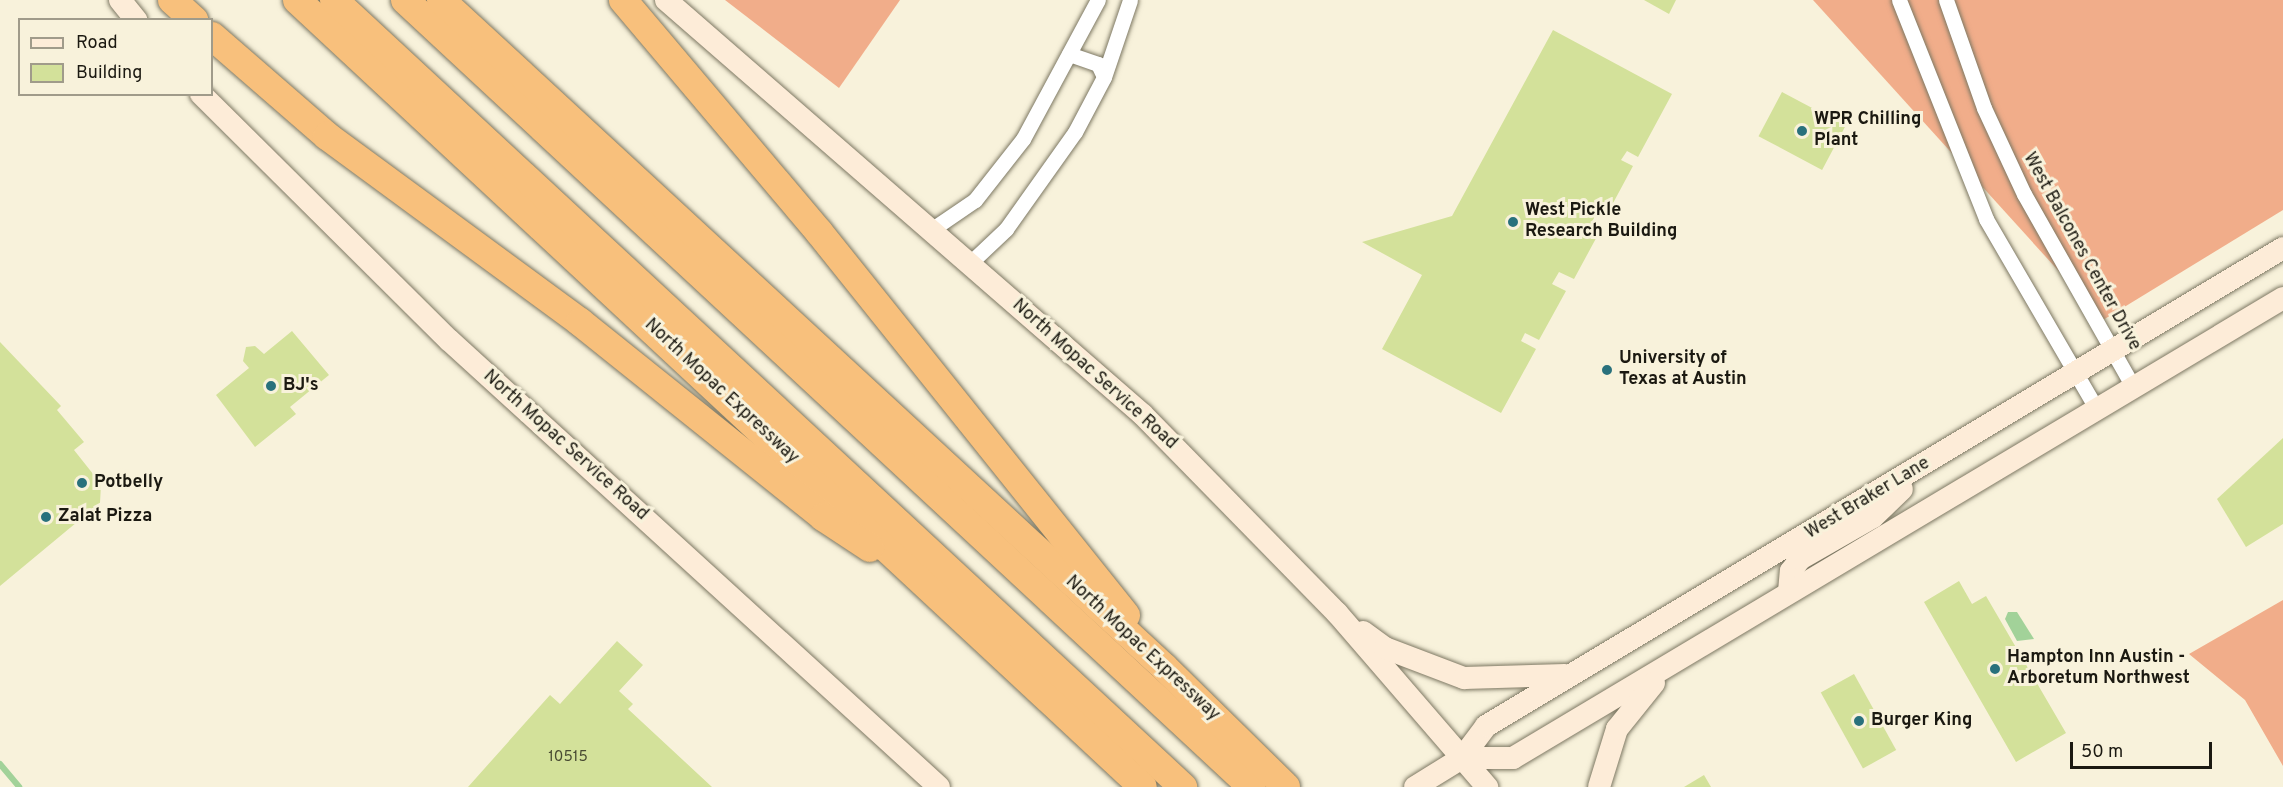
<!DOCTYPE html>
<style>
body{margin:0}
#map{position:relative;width:2283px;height:787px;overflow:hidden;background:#f8f2db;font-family:Overpass,sans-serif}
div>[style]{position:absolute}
.forest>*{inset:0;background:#f1ad8a}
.water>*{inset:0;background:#a2d299}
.stream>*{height:6px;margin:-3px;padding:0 3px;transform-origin:3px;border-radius:3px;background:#a2d299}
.building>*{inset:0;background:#d3e19a;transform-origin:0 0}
.roads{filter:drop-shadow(0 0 2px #7d7863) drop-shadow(0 0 2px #7d7863)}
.street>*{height:15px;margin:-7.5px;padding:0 7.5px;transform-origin:7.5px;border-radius:7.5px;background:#fff}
.secondary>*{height:22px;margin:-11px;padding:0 11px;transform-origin:11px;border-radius:11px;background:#fdecd8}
.highway>*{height:28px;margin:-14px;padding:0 14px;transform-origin:14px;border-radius:14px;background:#f8c07c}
.dots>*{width:16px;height:16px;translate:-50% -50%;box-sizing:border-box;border:3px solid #f8f2db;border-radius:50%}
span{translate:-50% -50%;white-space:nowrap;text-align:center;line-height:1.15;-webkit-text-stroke:6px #f8f2db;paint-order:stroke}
.number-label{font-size:15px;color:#494b33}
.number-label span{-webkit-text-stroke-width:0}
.poi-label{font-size:18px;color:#1b1911;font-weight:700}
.left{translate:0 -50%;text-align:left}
.street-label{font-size:18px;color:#1b1911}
.legend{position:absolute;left:18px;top:18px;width:195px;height:78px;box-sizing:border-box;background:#f8f2db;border:2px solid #a09b8a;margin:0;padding:8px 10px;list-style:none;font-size:18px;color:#1b1911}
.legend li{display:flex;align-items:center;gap:12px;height:30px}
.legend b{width:30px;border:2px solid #a09b8a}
.scale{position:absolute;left:2070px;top:742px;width:142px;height:27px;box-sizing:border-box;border:3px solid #1b1911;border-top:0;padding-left:8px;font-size:18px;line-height:21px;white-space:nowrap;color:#1b1911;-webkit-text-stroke:4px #f8f2db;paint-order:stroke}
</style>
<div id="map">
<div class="forest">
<div style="clip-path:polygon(725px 0,900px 0,839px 88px)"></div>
<div style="clip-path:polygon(1813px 0,2283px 0,2283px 210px,2103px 320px)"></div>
<div style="clip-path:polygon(2283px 600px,2283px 766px,2245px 700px,2189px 654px)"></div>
</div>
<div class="water">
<div style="clip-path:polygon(2008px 612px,2017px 612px,2034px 639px,2017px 641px,2005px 619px)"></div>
</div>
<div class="stream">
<div style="left:0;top:764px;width:30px;rotate:50deg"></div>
</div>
<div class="building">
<div style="clip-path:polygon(1644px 0,1676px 0,1669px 14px)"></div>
<div style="clip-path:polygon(1553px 30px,1672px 94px,1638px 157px,1627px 151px,1621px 160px,1633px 166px,1605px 218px,1597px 213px,1590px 225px,1600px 231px,1574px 279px,1559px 272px,1552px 284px,1566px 291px,1539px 340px,1525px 333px,1521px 341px,1536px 349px,1501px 413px,1382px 349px,1422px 275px,1362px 242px,1452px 216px)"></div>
<div style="left:1782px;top:92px;width:72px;height:50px;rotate:28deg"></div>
<div style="clip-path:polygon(292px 331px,329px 375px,290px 407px,296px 414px,255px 447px,216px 395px,249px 368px,243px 361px,246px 347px,255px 346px,264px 354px)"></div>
<div style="clip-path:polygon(0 342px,61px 406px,57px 410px,84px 442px,74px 450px,101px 484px,100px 503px,0 586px)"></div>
<div style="clip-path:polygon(2283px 438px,2283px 524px,2246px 547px,2217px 499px)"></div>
<div style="clip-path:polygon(1959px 581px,1972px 604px,1986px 596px,2066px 733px,2016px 762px,1924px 602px)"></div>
<div style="clip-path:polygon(617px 641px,643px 665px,619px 691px,633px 704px,628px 709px,712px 787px,468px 787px,550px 695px,560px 704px)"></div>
<div style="left:1854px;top:674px;width:87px;height:38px;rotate:61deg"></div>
<div style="clip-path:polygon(1704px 775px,1711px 787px,1684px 787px)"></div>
</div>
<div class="roads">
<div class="street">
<div style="left:1899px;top:0;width:236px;rotate:68.3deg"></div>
<div style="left:1986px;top:219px;width:219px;rotate:59.8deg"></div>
<div style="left:1946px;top:0;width:114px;rotate:70.6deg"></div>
<div style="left:1984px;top:108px;width:95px;rotate:65.1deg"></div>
<div style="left:2024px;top:194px;width:222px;rotate:60.5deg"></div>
<div style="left:1069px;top:54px;width:31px;rotate:19deg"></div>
<div style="left:1098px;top:64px;width:14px;rotate:65deg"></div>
<div style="left:931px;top:230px;width:53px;rotate:-34.3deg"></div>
<div style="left:975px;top:200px;width:78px;rotate:-51.8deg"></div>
<div style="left:1023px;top:139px;width:158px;rotate:-61.7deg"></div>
<div style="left:969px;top:264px;width:51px;rotate:-43.4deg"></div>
<div style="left:1006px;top:229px;width:119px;rotate:-54.6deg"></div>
<div style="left:1075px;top:132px;width:62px;rotate:-62.2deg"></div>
<div style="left:1104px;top:77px;width:81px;rotate:-71.3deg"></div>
</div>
<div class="secondary">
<div style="left:120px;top:0;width:26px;rotate:51deg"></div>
<div style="left:666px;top:0;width:632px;rotate:41.02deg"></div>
<div style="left:1143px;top:415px;width:277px;rotate:45.6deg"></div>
<div style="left:1337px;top:613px;width:230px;rotate:49.2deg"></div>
<div style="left:201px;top:94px;width:349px;rotate:44.8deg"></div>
<div style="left:449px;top:340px;width:663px;rotate:42.37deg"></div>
<div style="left:1789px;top:592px;width:21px;rotate:-85deg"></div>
<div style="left:1791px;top:571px;width:15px;rotate:-53deg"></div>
<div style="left:1800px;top:559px;width:84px;rotate:-29.9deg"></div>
<div style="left:1873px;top:517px;width:40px;rotate:-44deg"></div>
<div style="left:1363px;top:632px;width:27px;rotate:36deg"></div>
<div style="left:1385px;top:648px;width:85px;rotate:20.8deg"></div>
<div style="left:1464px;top:678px;width:101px;rotate:-1.7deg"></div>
<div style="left:1462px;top:758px;width:51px"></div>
<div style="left:1513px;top:758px;width:897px;rotate:-30.85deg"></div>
<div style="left:1415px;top:787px;width:55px;rotate:-31.7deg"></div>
<div style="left:1462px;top:758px;width:40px;rotate:-53deg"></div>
<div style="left:1486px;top:726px;width:929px;rotate:-30.95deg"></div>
<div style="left:1599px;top:787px;width:61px;rotate:-72.8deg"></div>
<div style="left:1617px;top:729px;width:59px;rotate:-51.2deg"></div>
</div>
<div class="highway">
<div style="left:172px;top:0;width:30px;rotate:42deg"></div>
<div style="left:297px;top:0;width:1155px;rotate:42.93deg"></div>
<div style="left:334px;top:0;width:1158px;rotate:42.83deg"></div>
<div style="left:405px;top:0;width:1156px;rotate:42.9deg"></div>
<div style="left:441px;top:0;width:984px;rotate:42.69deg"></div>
<div style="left:1164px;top:667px;width:171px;rotate:44.5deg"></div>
<div style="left:623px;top:0;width:304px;rotate:49.8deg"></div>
<div style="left:819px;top:232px;width:491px;rotate:51.3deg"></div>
<div style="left:212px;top:36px;width:152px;rotate:41deg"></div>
<div style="left:327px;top:136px;width:314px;rotate:36.3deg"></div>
<div style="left:580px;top:322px;width:312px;rotate:38.7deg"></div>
<div style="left:823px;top:517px;width:56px;rotate:33.4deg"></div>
</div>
</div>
<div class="dots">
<div style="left:1802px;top:131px;background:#29717c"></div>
<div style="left:1513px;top:222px;background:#29717c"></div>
<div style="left:1607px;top:370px;background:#29717c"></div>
<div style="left:271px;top:386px;background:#29717c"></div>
<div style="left:82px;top:483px;background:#29717c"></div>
<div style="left:46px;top:517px;background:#29717c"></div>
<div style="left:1995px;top:669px;background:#29717c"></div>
<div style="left:1859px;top:721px;background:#29717c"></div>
</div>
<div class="number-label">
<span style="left:568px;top:758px">10515</span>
</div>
<div class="poi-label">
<span class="left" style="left:1814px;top:131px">WPR Chilling<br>Plant</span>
<span class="left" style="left:1525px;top:222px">West Pickle<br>Research Building</span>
<span class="left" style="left:1619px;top:370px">University of<br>Texas at Austin</span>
<span class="left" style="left:283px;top:386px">BJ's</span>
<span class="left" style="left:94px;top:483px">Potbelly</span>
<span class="left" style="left:58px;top:517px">Zalat Pizza</span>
<span class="left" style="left:2007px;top:669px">Hampton Inn Austin -<br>Arboretum Northwest</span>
<span class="left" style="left:1871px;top:721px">Burger King</span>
</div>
<div class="street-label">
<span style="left:2081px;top:252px;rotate:61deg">West Balcones Center Drive</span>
<span style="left:1094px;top:375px;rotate:42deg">North Mopac Service Road</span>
<span style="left:721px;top:392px;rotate:43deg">North Mopac Expressway</span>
<span style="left:565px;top:446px;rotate:42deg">North Mopac Service Road</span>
<span style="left:1868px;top:499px;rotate:-31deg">West Braker Lane</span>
<span style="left:1142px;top:649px;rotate:43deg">North Mopac Expressway</span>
</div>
<ul class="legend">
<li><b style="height:8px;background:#fdecd8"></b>Road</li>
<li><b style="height:16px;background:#d3e19a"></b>Building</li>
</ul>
<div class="scale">50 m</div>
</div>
